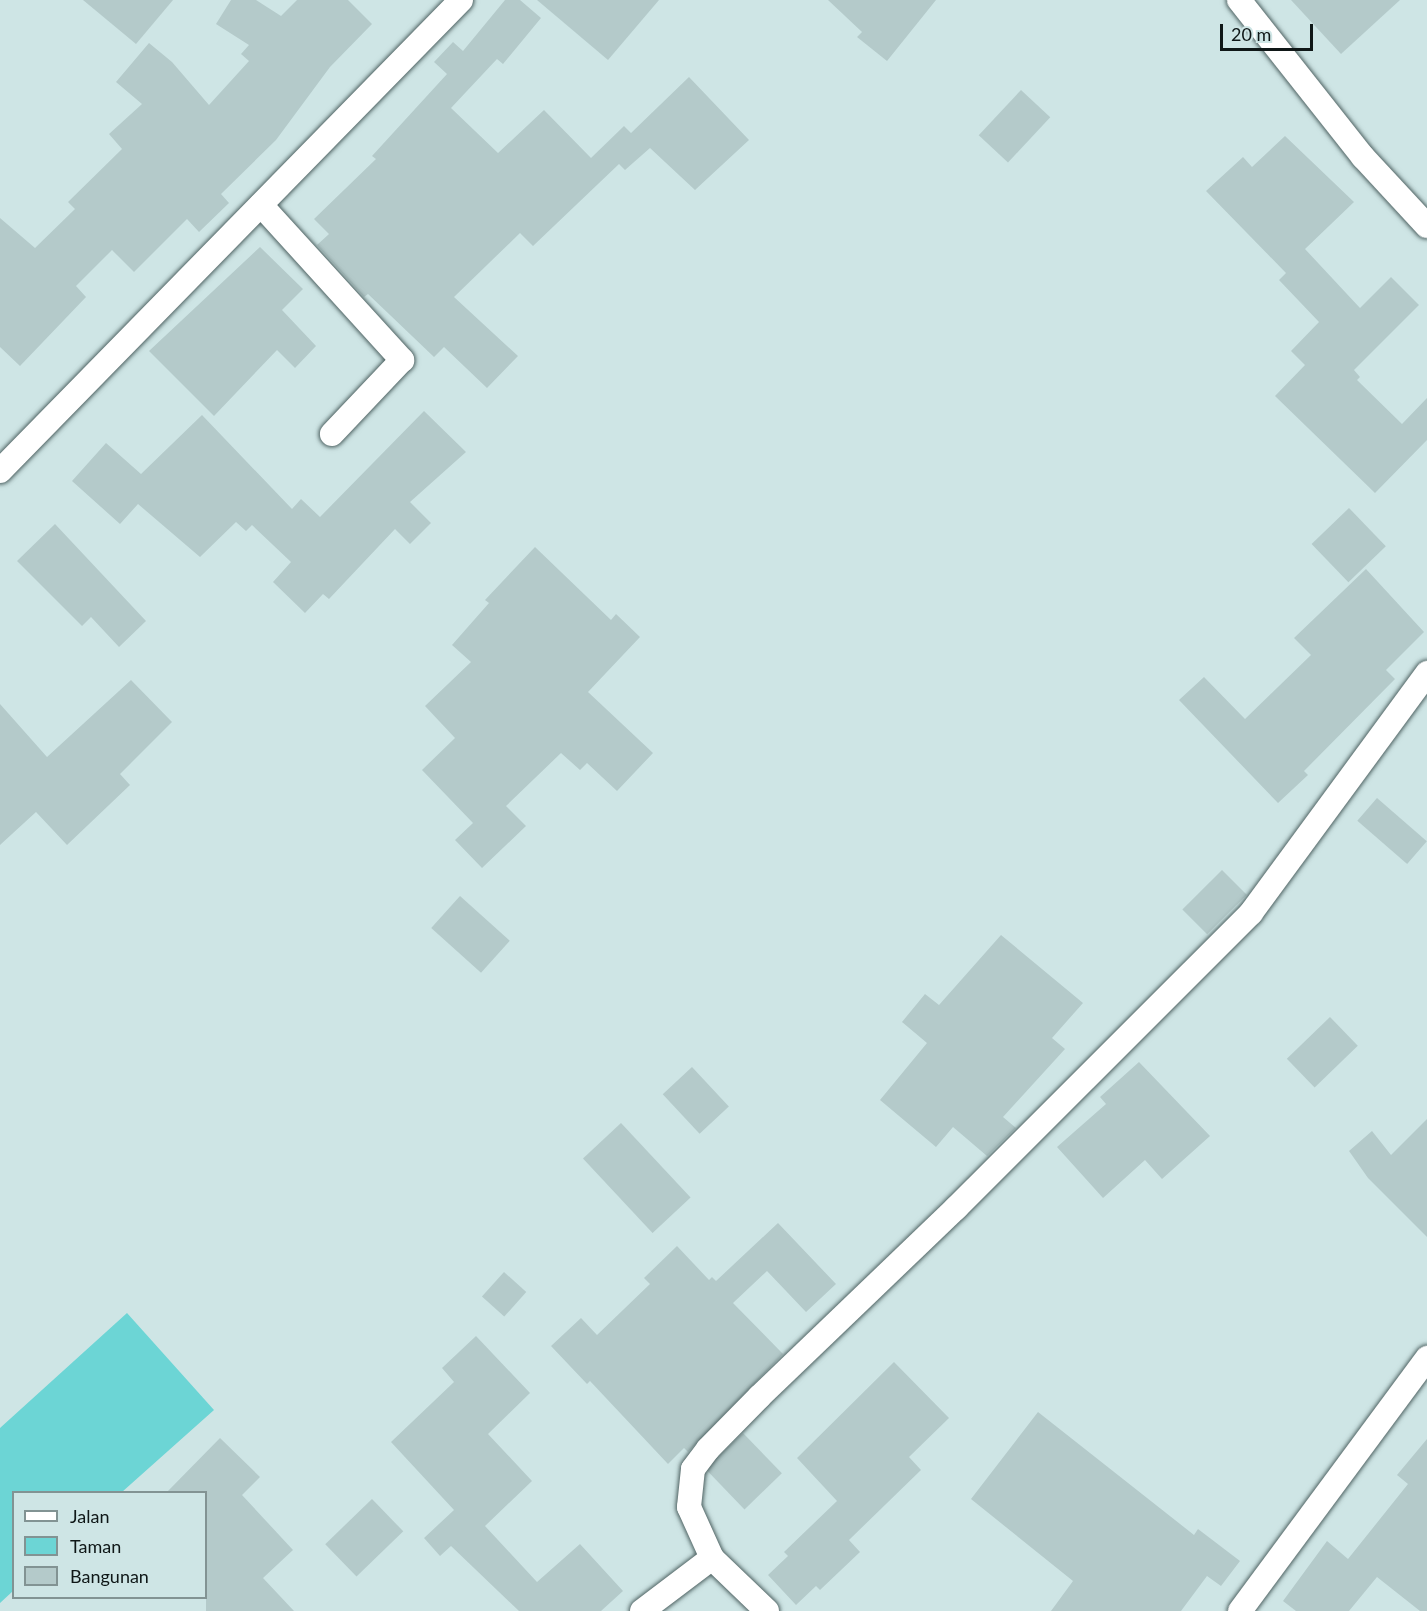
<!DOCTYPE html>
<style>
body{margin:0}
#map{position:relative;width:1427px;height:1611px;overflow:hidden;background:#cee5e5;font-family:Lato,sans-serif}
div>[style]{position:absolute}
.green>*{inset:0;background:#6cd5d5}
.building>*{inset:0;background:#b4caca;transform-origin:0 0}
.roads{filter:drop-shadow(0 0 2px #4f6363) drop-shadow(0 0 2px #4f6363)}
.minor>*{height:24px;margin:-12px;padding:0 12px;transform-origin:12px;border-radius:12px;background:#fff}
span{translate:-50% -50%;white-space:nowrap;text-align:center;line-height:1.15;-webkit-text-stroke:5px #cee5e5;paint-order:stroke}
.legend{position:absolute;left:12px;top:1491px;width:195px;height:108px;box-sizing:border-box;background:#cee5e5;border:2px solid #829393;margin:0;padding:8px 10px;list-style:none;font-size:18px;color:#0f1717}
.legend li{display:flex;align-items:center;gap:12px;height:30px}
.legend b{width:30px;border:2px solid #829393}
.scale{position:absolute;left:1220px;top:24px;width:93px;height:27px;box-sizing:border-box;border:3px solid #0f1717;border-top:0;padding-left:8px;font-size:18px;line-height:21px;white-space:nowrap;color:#0f1717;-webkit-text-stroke:4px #cee5e5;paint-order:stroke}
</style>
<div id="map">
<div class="green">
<div style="clip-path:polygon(127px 1313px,214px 1410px,122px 1492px,14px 1492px,13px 1591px,0 1603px,0 1428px)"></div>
</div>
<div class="building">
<div style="clip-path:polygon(83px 0,173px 0,136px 44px)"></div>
<div style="clip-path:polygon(231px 0,256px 0,281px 16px,297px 0,348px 0,372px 24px,330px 67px,276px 140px,221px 194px,229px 203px,199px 232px,187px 219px,134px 272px,112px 250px,76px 286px,86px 297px,20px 366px,0 347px,0 218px,35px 248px,75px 209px,68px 202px,122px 149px,109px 134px,142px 104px,116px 82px,149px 43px,172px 62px,209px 105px,249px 61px,241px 54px,249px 45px,216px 24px)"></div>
<div style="clip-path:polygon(505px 0,520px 0,541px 18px,503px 64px,497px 59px,451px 108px,498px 153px,544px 110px,591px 158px,624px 126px,631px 133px,689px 77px,749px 140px,695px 190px,650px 148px,625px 170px,619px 164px,533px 246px,520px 233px,454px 297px,518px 356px,487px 388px,444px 347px,434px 357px,368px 294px,364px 297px,317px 245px,329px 234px,314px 219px,376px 159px,372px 156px,447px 74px,434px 62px,453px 42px,463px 51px)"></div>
<div style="clip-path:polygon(537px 0,659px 0,608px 60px)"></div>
<div style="clip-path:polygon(828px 0,936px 0,887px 61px,857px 37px,862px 32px)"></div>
<div style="clip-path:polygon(1291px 0,1400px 0,1341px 54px)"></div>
<div style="left:1021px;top:90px;width:40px;height:62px;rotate:43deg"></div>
<div style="clip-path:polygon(1285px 136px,1354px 202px,1305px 249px,1360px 308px,1391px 277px,1419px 305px,1354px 370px,1360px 377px,1357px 380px,1402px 424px,1427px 398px,1427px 440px,1375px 493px,1275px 396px,1305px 365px,1291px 351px,1319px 322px,1279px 280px,1286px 273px,1206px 191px,1243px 157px,1252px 167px)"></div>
<div style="clip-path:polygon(260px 247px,303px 289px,282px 310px,316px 346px,295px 368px,277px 350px,214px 416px,149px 351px)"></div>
<div style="clip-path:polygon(424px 411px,466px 452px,410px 502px,431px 523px,410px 544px,395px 529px,329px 599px,323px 594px,305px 613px,273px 582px,291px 562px,252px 525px,246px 531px,236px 522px,200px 557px,138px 504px,120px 524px,72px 481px,106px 443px,141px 474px,202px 415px,292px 509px,301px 499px,320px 517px)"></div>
<div style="left:1349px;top:508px;width:53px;height:52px;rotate:46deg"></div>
<div style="clip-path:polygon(55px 524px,146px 621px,119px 647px,91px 617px,82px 626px,17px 561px)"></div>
<div style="clip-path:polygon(535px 547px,611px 620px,616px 614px,640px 637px,588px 692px,653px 753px,617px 791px,587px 763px,580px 770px,561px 753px,506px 806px,526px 826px,482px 868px,455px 840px,473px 823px,422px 770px,455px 738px,425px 706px,471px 662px,452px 645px,489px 603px,485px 600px)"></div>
<div style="clip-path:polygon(1366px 569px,1424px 632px,1386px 670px,1395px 679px,1304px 771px,1308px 775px,1278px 803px,1179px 700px,1204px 677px,1245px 719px,1311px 655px,1294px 638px)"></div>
<div style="clip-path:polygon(131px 680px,172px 722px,120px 774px,130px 785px,67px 845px,36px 812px,0 845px,0 704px,47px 757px)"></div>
<div style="left:1377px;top:798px;width:66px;height:30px;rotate:41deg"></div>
<div style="left:1222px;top:870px;width:35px;height:56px;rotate:45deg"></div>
<div style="left:460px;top:896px;width:67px;height:43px;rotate:42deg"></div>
<div style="clip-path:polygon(1001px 935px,1083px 1003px,1052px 1038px,1065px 1049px,1003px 1117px,1016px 1128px,987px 1156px,953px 1127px,936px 1147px,880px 1100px,927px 1043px,902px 1022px,925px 994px,939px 1005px)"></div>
<div style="left:1330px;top:1017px;width:40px;height:60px;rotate:46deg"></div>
<div style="clip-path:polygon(1139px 1062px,1210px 1136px,1162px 1179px,1145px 1160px,1103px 1198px,1057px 1147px,1106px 1104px,1100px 1097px)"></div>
<div style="left:692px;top:1067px;width:54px;height:40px;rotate:47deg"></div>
<div style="clip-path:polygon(1427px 1119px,1427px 1237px,1368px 1178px,1349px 1151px,1372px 1131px,1391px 1155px)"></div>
<div style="left:621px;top:1123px;width:102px;height:52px;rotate:47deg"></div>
<div style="clip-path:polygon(778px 1223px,836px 1284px,806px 1312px,767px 1271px,733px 1303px,783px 1354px,688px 1452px,684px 1448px,668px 1464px,590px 1381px,587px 1384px,551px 1346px,581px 1318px,597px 1335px,650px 1284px,644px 1278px,677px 1246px,709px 1280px,712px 1277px,716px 1281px)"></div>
<div style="left:504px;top:1272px;width:30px;height:33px;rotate:42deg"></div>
<div style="clip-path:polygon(476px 1336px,530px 1393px,488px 1434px,532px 1481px,485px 1526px,537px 1582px,580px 1544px,623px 1591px,601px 1611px,519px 1611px,451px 1546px,440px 1556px,424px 1538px,454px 1510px,391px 1442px,454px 1382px,442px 1368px)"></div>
<div style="clip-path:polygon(894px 1362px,949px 1418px,909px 1457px,921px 1470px,849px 1540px,860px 1552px,820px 1590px,816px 1586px,796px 1605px,768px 1575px,788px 1556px,784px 1552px,837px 1501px,797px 1458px)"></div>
<div style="clip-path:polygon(1038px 1412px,1194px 1535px,1198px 1529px,1240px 1561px,1221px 1586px,1207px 1576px,1181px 1611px,1051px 1611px,1073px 1581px,971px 1499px)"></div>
<div style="left:743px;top:1433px;width:56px;height:52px;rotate:46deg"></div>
<div style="clip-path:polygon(220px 1438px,260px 1477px,242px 1495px,293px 1550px,263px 1578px,294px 1611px,206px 1611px,206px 1492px,167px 1492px)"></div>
<div style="clip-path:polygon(1427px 1439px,1427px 1611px,1420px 1611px,1377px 1577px,1349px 1611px,1296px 1611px,1283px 1601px,1327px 1541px,1348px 1559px,1408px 1484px,1397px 1475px)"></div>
<div style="left:372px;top:1499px;width:45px;height:65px;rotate:46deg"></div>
</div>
<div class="roads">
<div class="minor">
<div style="left:1239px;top:0;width:200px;rotate:51.7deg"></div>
<div style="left:1363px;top:157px;width:94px;rotate:47.2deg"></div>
<div style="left:261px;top:205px;width:210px;rotate:47.7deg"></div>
<div style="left:402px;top:360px;width:102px;rotate:133.4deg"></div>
<div style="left:0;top:471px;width:659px;rotate:-45.61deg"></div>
<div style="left:642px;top:1611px;width:88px;rotate:-37.1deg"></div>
<div style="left:767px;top:1611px;width:76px;rotate:-136.1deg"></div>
<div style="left:712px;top:1558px;width:56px;rotate:-114.3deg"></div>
<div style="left:689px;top:1507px;width:38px;rotate:-84deg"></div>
<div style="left:693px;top:1469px;width:25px;rotate:-53deg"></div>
<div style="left:708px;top:1449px;width:74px;rotate:-45.5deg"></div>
<div style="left:760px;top:1396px;width:272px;rotate:-43.8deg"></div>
<div style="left:956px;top:1208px;width:417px;rotate:-45deg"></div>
<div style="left:1251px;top:913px;width:298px;rotate:-53.7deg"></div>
<div style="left:1240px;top:1611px;width:315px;rotate:-53.5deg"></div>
</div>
</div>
<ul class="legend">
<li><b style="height:8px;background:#fff"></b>Jalan</li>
<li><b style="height:16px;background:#6cd5d5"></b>Taman</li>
<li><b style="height:16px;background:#b4caca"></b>Bangunan</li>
</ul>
<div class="scale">20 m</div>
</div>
